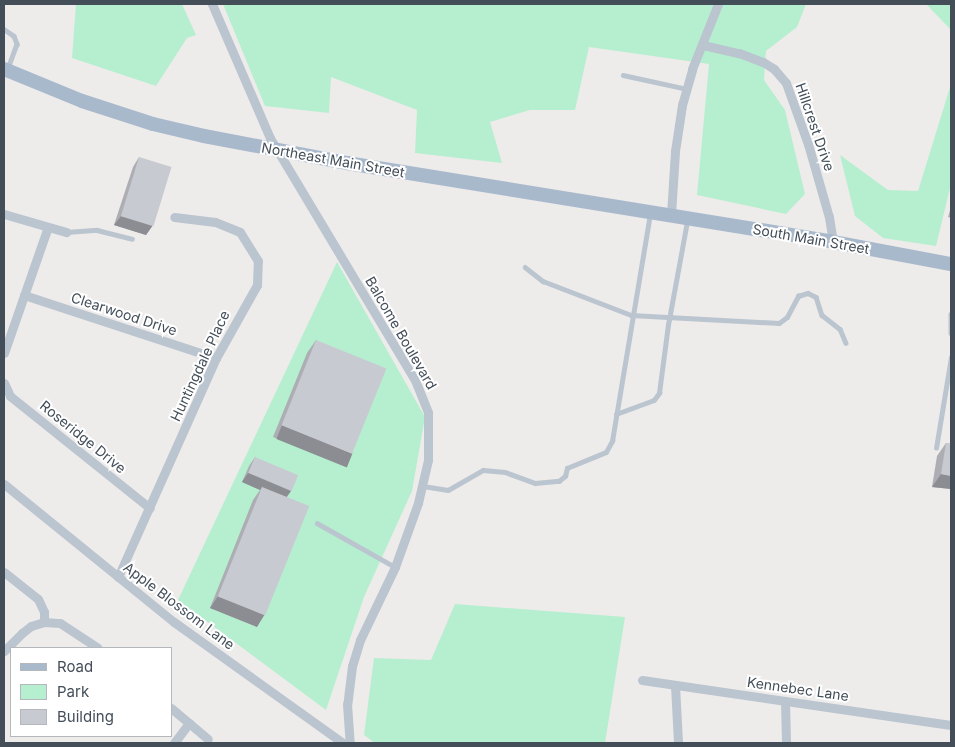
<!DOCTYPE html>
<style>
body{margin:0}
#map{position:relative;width:955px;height:747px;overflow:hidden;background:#eeebeb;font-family:Inter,sans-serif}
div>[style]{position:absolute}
.green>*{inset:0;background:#b6efcf}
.lane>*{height:4.5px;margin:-2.25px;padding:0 2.25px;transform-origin:2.25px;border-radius:2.25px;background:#bbc5cf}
.street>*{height:9px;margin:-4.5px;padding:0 4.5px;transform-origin:4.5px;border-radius:4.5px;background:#bbc5cf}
.primary>*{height:14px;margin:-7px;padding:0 7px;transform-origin:7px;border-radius:7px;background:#a9b9cc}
.wall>*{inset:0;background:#acaeb4}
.shaded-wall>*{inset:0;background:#8c8d92;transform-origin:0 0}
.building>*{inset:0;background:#c8cad1;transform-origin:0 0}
span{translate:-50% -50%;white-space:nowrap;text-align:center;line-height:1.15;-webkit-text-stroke:4px #fff;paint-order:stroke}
.street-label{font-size:14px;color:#434e59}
.frame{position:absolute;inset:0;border:5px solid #434e59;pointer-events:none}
.legend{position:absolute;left:10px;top:647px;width:162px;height:90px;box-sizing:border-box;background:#fff;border:1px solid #b4b8bd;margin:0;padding:6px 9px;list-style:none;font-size:15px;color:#434e59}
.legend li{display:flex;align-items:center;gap:10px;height:25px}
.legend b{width:25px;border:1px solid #b4b8bd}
</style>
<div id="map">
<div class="green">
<div style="clip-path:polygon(76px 4px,182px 4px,196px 35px,187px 38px,156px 86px,72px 58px)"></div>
<div style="clip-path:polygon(223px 4px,806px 4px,797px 27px,766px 51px,764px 80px,785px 110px,805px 194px,786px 214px,697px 195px,709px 64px,589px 47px,575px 110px,530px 110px,490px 122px,502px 163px,415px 153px,417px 110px,331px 77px,329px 113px,265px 106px)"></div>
<div style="clip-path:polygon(926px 4px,951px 4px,951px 30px)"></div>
<div style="clip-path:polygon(951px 84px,951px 184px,936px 246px,883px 238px,855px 216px,840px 155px,888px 190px,918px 191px)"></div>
<div style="clip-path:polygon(337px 262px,425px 417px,412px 491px,364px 597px,326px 710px,178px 600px)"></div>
<div style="clip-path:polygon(455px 604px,625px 617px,605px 743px,375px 743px,364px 735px,374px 658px,431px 660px)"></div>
</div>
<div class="lane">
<div style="left:4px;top:29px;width:12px;rotate:35deg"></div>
<div style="left:14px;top:36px;width:9px;rotate:69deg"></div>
<div style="left:17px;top:44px;width:27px;rotate:110deg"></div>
<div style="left:623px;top:75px;width:66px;rotate:12.3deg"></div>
<div style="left:66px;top:232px;width:31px;rotate:-4deg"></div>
<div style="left:97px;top:230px;width:36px;rotate:14deg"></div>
<div style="left:525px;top:267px;width:23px;rotate:38deg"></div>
<div style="left:543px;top:281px;width:94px;rotate:21.1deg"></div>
<div style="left:631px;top:315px;width:148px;rotate:3.1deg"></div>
<div style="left:779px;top:323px;width:10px;rotate:-37deg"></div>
<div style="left:787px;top:317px;width:24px;rotate:-62deg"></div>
<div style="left:798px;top:296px;width:10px;rotate:-17deg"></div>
<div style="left:808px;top:293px;width:9px;rotate:27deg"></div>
<div style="left:816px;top:297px;width:19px;rotate:72deg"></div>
<div style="left:822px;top:315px;width:23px;rotate:38deg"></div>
<div style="left:840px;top:329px;width:15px;rotate:67deg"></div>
<div style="left:951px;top:314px;width:19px;rotate:90deg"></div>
<div style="left:616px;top:414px;width:40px;rotate:-20.2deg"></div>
<div style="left:654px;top:400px;width:9px;rotate:-54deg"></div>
<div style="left:659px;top:393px;width:69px;rotate:-82.5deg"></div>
<div style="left:668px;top:325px;width:106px;rotate:-79.6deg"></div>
<div style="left:936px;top:448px;width:92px;rotate:-80.6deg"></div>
<div style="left:423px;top:486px;width:25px;rotate:9deg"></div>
<div style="left:448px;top:490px;width:40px;rotate:-29.7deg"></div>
<div style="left:483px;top:470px;width:22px;rotate:5deg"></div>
<div style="left:505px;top:472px;width:32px;rotate:20deg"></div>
<div style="left:535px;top:483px;width:24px;rotate:-5deg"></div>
<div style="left:559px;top:481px;width:8px;rotate:-40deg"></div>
<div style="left:565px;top:476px;width:8px;rotate:-76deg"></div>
<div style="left:567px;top:468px;width:42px;rotate:-22.3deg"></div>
<div style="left:606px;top:452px;width:13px;rotate:-61deg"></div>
<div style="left:612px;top:441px;width:230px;rotate:-80.5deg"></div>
<div style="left:317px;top:523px;width:90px;rotate:29.4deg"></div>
</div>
<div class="street">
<div style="left:212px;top:4px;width:146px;rotate:66.6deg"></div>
<div style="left:270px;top:138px;width:282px;rotate:59.1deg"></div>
<div style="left:415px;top:380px;width:35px;rotate:68deg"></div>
<div style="left:428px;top:413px;width:47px;rotate:90deg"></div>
<div style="left:428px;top:460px;width:44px;rotate:103.1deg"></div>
<div style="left:418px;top:503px;width:68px;rotate:109.8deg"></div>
<div style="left:395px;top:567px;width:81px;rotate:115.6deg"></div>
<div style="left:360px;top:640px;width:27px;rotate:107deg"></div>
<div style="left:352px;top:666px;width:38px;rotate:97deg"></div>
<div style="left:347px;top:704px;width:39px;rotate:86deg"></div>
<div style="left:703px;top:45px;width:37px;rotate:13deg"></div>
<div style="left:739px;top:53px;width:26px;rotate:21deg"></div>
<div style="left:763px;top:62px;width:13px;rotate:32deg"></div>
<div style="left:774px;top:69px;width:18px;rotate:49deg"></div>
<div style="left:786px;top:83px;width:65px;rotate:70.2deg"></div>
<div style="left:808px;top:144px;width:76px;rotate:74deg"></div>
<div style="left:829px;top:217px;width:25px;rotate:81deg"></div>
<div style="left:4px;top:214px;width:65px;rotate:16.2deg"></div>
<div style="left:671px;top:215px;width:64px;rotate:-86.4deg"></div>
<div style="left:675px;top:151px;width:47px;rotate:-81.3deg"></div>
<div style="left:682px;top:105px;width:37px;rotate:-74deg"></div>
<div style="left:692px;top:69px;width:70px;rotate:-68.2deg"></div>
<div style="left:24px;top:295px;width:202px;rotate:18.2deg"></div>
<div style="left:4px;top:353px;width:133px;rotate:-70.8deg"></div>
<div style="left:4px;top:383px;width:14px;rotate:65deg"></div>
<div style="left:10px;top:396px;width:179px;rotate:38.7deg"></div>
<div style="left:4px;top:484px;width:219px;rotate:39.1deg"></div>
<div style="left:174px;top:622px;width:208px;rotate:35.6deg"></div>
<div style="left:4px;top:572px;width:43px;rotate:38.5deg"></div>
<div style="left:38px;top:599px;width:14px;rotate:65deg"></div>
<div style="left:44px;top:612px;width:10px;rotate:90deg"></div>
<div style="left:118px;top:577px;width:240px;rotate:-65.9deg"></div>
<div style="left:216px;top:358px;width:84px;rotate:-60.7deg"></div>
<div style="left:257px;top:285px;width:24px;rotate:-88deg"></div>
<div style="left:258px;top:261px;width:34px;rotate:-122deg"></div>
<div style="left:240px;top:232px;width:27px;rotate:-158deg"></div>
<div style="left:215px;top:222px;width:41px;rotate:-173deg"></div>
<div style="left:4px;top:651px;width:25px;rotate:-45deg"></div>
<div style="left:22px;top:633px;width:11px;rotate:-38deg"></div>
<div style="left:31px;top:626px;width:14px;rotate:-17deg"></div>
<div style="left:44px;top:622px;width:16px;rotate:4deg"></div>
<div style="left:60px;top:623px;width:45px;rotate:33.3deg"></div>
<div style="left:642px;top:680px;width:312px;rotate:8.3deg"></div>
<div style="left:675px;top:685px;width:58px;rotate:87deg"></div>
<div style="left:785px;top:701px;width:42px;rotate:88.6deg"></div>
<div style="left:171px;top:708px;width:48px;rotate:40deg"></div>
<div style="left:174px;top:743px;width:25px;rotate:-53deg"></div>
</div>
<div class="primary">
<div style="left:4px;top:69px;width:84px;rotate:22.3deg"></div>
<div style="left:82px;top:101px;width:75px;rotate:17.9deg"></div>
<div style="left:153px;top:124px;width:52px;rotate:13.2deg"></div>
<div style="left:204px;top:136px;width:146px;rotate:10.7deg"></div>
<div style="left:347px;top:163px;width:492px;rotate:9.2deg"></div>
<div style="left:833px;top:242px;width:120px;rotate:10.6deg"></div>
</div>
<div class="wall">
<div style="clip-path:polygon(139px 157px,153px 225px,146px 235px,114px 225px,133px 167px)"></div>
<div style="clip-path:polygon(951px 207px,951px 218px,948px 217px)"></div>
<div style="clip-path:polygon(316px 340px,345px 465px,273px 437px,307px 353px)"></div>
<div style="clip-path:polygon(946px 443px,951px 444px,951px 489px,932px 487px,937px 456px)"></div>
<div style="clip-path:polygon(255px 457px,291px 491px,287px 497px,257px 627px,210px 608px,253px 500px,260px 490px,242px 482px,249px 466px)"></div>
</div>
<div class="shaded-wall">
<div style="clip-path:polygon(121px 216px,153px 225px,146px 235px,114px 225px)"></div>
<div style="left:282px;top:425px;width:76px;height:15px;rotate:22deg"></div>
<div style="clip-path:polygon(248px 473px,291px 491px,284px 500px,262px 487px,260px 490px,242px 482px)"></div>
<div style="clip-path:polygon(941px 474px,951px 476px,951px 489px,932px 487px)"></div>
<div style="clip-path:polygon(218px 596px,265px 614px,257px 627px,210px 608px)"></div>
</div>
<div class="building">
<div style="left:139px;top:157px;width:34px;height:62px;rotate:17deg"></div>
<div style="left:316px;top:340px;width:76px;height:92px;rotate:22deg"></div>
<div style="clip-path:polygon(946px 443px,951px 444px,951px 476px,941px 474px)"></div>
<div style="left:255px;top:457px;width:47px;height:17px;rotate:23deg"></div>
<div style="left:262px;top:487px;width:51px;height:118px;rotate:22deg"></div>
</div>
<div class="street-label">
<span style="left:815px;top:127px;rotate:71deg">Hillcrest Drive</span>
<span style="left:333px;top:160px;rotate:10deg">Northeast Main Street</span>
<span style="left:811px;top:239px;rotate:10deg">South Main Street</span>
<span style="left:124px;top:314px;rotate:18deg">Clearwood Drive</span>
<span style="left:401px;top:333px;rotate:60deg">Balcome Boulevard</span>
<span style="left:200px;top:366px;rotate:-65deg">Huntingdale Place</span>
<span style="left:83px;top:437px;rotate:39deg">Roseridge Drive</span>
<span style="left:179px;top:606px;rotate:37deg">Apple Blossom Lane</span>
<span style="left:798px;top:689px;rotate:8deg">Kennebec Lane</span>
</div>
<div class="frame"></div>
<ul class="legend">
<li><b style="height:6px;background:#a9b9cc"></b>Road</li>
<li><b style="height:14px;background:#b6efcf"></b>Park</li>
<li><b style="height:14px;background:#c8cad1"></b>Building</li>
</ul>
</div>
